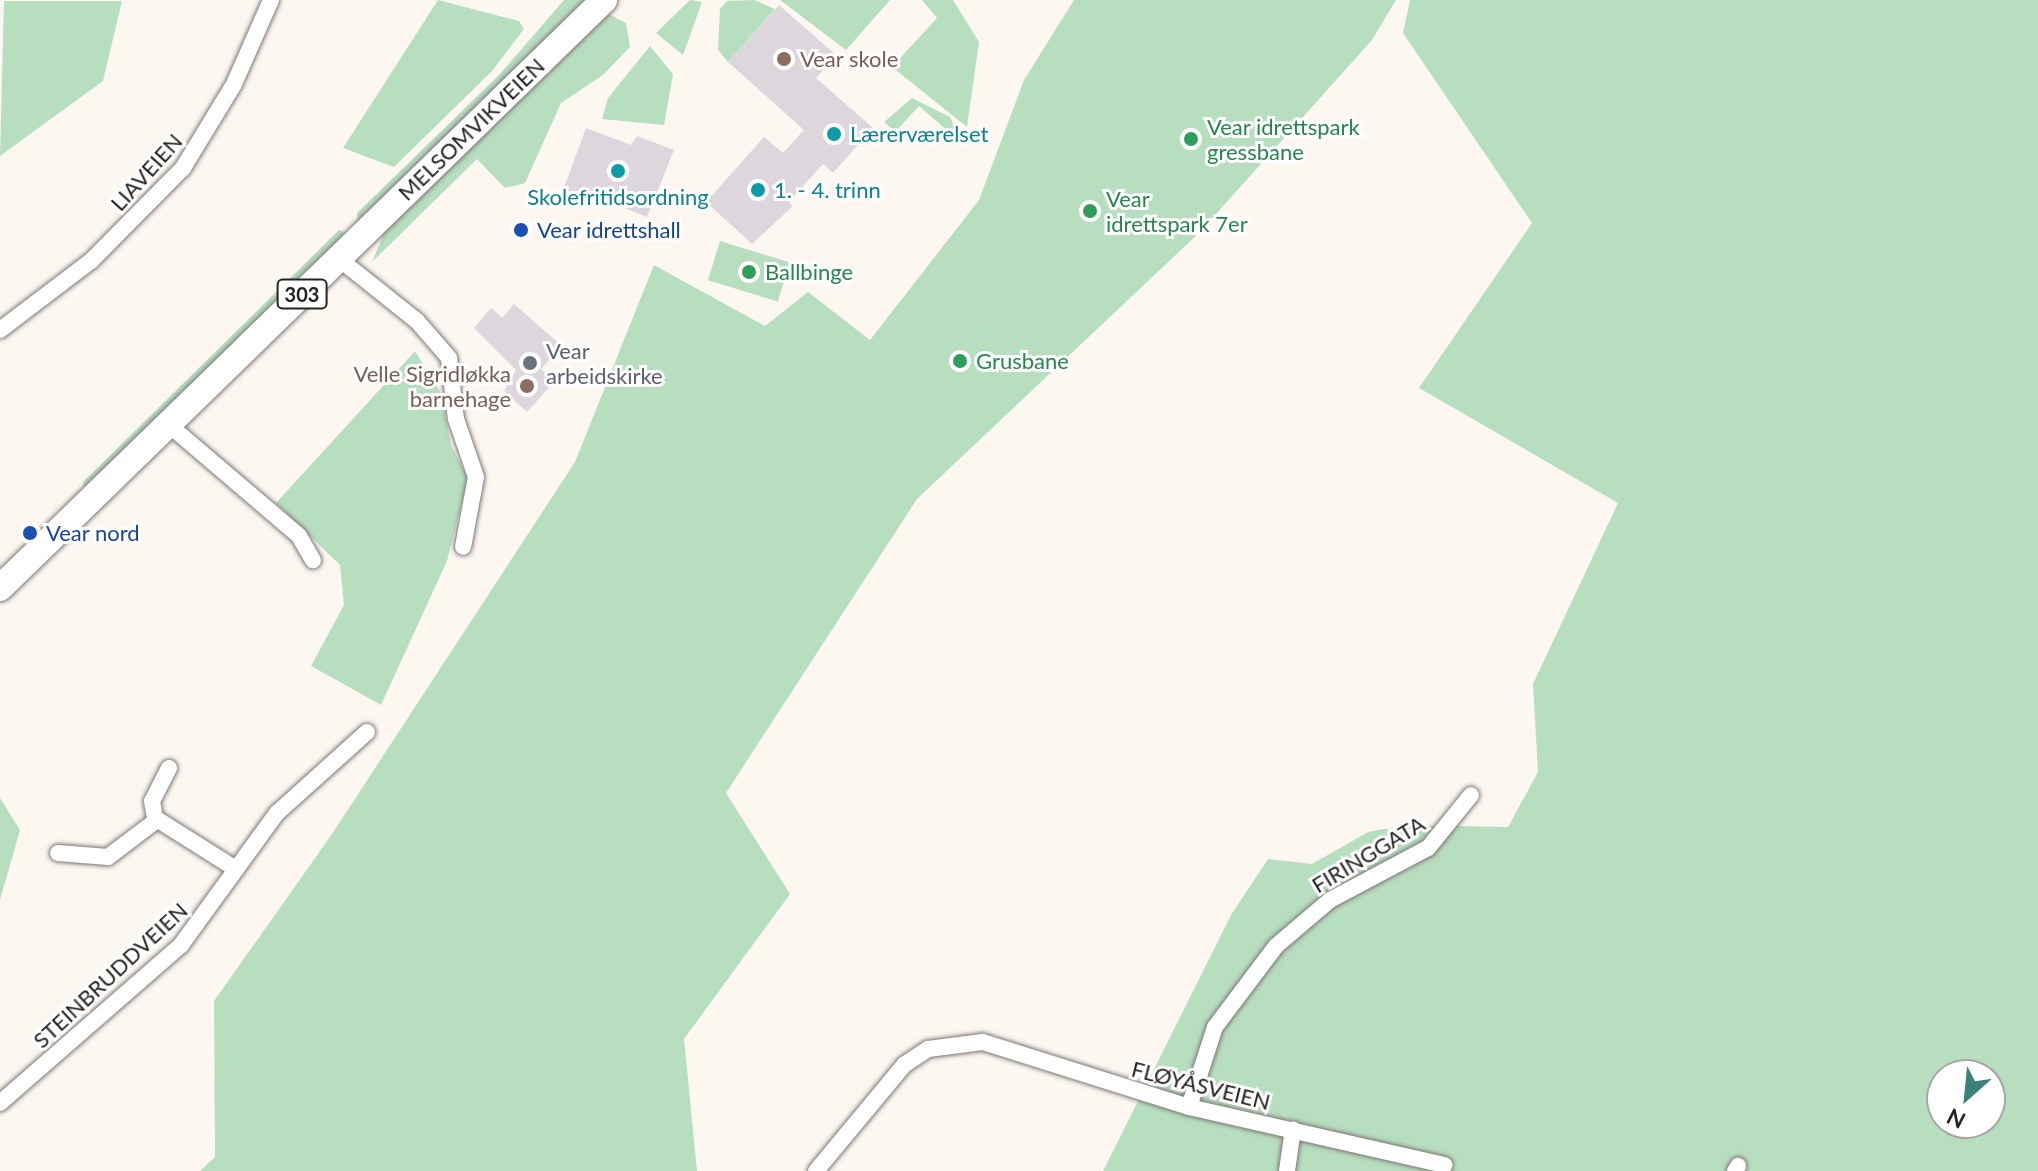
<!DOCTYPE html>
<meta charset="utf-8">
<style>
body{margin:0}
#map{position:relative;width:2038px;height:1171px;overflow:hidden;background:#fdf7f2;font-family:Lato,sans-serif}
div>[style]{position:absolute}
.green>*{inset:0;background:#b8dec0;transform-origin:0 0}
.building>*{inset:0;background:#ddd7dd}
.roads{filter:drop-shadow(0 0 2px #7e7874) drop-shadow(0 0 2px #7e7874)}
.minor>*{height:16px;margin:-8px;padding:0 8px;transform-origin:8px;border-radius:8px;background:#fff}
.primary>*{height:26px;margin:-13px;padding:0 13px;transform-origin:13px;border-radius:13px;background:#fff}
.dots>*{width:22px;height:22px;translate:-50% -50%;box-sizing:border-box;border:4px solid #fff;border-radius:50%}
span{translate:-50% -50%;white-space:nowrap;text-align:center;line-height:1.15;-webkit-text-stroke:6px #fff;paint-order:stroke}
.shield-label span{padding:2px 6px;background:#fff;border:2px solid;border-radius:6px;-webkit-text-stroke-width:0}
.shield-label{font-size:20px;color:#252321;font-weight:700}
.education-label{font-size:22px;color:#785e54}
.left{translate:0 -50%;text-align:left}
.right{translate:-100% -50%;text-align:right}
.leisure-label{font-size:22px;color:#27864d}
.street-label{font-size:22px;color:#252321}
.culture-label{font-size:22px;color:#0d838f}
.transit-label{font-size:22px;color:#164399}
.worship-label{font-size:22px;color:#5b616d}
.north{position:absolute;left:1926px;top:1059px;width:80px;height:80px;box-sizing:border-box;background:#fff;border:2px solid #a8a7a6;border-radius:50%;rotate:207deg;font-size:22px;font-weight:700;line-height:32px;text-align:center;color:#252321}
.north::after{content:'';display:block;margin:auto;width:28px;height:36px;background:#3b827b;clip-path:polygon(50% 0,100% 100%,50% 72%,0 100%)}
</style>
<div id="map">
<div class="green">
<div style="clip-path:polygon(438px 0,519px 21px,524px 29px,492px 71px,394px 167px,343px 148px)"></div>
<div style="clip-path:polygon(564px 0,590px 0,358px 222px,357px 213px,500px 74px)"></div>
<div style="clip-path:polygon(690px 0,702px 2px,683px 55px,656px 33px)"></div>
<div style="clip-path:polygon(754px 0,775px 9px,728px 62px,718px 50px,720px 9px,727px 1px)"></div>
<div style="clip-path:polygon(780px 0,890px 0,846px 50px)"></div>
<div style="clip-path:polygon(922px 0,953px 0,979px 42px,967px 127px,892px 67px,937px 18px)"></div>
<div style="clip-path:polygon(1074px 0,1396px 0,1372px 40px,1199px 233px,917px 499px,726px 793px,790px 894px,684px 1039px,697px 1171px,200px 1171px,215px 1157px,214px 1001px,332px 834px,575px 462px,654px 265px,765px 326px,808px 292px,870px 340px,979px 200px,1024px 80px)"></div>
<div style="clip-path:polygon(evenodd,1410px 0,2038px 0,2038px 1171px,1103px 1171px,1231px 915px,1268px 859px,1312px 864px,1368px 832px,1405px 825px,1508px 827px,1538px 772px,1533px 684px,1618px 503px,1419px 388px,1532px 223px,1403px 33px,1410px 0,1942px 1075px,1990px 1075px,1990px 1123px,1942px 1123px,1942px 1075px)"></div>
<div style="clip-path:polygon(4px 1px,122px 1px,103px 81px,0 156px)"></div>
<div style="clip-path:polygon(605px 12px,626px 23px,630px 47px,603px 75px,561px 103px,525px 183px,505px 188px,477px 159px,372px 262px,387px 226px)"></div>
<div style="clip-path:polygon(650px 46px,673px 74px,664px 125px,602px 119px,608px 98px)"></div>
<div style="clip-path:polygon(912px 98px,950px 117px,964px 145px,919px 106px,895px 132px,884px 122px)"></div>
<div style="clip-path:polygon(339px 230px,348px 234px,84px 487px,83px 482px)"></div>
<div style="left:720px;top:241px;width:73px;height:41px;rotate:17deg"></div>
<div style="clip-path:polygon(415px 351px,441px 393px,451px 445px,468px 479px,447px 561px,381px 705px,311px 666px,344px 605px,340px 565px,276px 503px)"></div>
<div style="clip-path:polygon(0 798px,20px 830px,0 900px)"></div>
</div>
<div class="building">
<div style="clip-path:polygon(779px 5px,836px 55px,816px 78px,873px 128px,833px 173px,823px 164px,789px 202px,793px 206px,752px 244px,706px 202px,764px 137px,783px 153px,804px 130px,728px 62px)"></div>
<div style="clip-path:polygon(586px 128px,631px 145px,637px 136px,674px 150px,647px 217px,593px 196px,590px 205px,562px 193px)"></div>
<div style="clip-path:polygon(514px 304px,562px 346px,541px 369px,555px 381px,527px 412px,504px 391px,516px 370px,474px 328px,491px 308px,502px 318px)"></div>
</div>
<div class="roads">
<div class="minor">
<div style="left:338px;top:258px;width:101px;rotate:38.6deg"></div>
<div style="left:417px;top:321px;width:49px;rotate:49.1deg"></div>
<div style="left:449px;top:358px;width:61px;rotate:83.5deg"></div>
<div style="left:456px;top:419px;width:61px;rotate:71deg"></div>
<div style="left:476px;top:477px;width:71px;rotate:100.5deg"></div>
<div style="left:0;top:330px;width:114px;rotate:-37.2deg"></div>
<div style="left:91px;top:261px;width:131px;rotate:-45.3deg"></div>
<div style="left:183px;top:168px;width:98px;rotate:-58.7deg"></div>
<div style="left:234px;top:84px;width:92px;rotate:-66.2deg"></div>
<div style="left:168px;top:424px;width:172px;rotate:40.5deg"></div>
<div style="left:299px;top:536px;width:28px;rotate:60deg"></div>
<div style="left:169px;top:768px;width:37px;rotate:117deg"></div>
<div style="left:152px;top:801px;width:17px;rotate:80deg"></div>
<div style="left:155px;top:818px;width:96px;rotate:32.2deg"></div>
<div style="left:58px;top:853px;width:50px;rotate:4.6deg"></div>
<div style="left:108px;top:857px;width:61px;rotate:-37.1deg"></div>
<div style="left:0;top:1103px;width:240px;rotate:-41.1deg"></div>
<div style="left:181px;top:945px;width:163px;rotate:-54deg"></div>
<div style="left:277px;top:813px;width:121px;rotate:-42deg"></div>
<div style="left:1189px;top:1107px;width:84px;rotate:-72deg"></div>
<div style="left:1215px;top:1027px;width:101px;rotate:-53deg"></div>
<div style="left:1276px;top:946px;width:71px;rotate:-40.4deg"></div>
<div style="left:1330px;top:900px;width:111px;rotate:-28deg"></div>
<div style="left:1428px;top:848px;width:68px;rotate:-50.9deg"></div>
<div style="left:816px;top:1171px;width:138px;rotate:-50.3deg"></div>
<div style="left:904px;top:1065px;width:29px;rotate:-34deg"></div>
<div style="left:928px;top:1049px;width:55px;rotate:-7.3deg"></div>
<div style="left:983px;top:1042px;width:216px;rotate:17.5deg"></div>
<div style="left:1189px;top:1107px;width:262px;rotate:12.8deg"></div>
<div style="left:1287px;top:1171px;width:42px;rotate:-81.9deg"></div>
<div style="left:1735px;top:1171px;width:6px;rotate:-59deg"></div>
</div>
<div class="primary">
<div style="left:0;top:588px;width:843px;rotate:-44.23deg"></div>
</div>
</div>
<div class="dots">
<div style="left:784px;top:59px;background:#8d6e63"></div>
<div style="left:834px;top:134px;background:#0f9aa8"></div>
<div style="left:1191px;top:139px;background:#2e9e5b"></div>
<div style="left:618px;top:171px;background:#0f9aa8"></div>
<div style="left:758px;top:190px;background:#0f9aa8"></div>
<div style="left:1090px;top:211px;background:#2e9e5b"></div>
<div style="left:521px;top:230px;background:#1a4fb4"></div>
<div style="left:749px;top:272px;background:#2e9e5b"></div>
<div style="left:960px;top:361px;background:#2e9e5b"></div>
<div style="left:530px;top:363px;background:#6b7280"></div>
<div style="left:527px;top:386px;background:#8d6e63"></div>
<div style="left:30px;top:533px;background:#1a4fb4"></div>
</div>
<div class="shield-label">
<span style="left:302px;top:294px">303</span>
</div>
<div class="education-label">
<span class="left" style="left:800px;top:59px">Vear skole</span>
<span class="right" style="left:511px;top:386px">Velle Sigridløkka<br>barnehage</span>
</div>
<div class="leisure-label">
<span class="left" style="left:1207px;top:139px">Vear idrettspark<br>gressbane</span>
<span class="left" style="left:1106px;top:211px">Vear<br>idrettspark 7er</span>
<span class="left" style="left:765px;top:272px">Ballbinge</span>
<span class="left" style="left:976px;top:361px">Grusbane</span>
</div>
<div class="street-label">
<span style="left:471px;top:129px;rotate:-44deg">MELSOMVIKVEIEN</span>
<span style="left:146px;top:172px;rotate:-48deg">LIAVEIEN</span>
<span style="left:1368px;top:854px;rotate:-31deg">FIRINGGATA</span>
<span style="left:110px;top:975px;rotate:-43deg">STEINBRUDDVEIEN</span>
<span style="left:1201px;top:1085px;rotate:14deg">FLØYÅSVEIEN</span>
</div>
<div class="culture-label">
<span class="left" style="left:850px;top:134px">Lærerværelset</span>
<span class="left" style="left:774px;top:190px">1. - 4. trinn</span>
<span style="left:618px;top:197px">Skolefritidsordning</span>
</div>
<div class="transit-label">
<span class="left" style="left:537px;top:230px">Vear idrettshall</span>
<span class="left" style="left:46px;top:533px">Vear nord</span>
</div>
<div class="worship-label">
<span class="left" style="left:546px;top:363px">Vear<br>arbeidskirke</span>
</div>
<div class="north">N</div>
</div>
